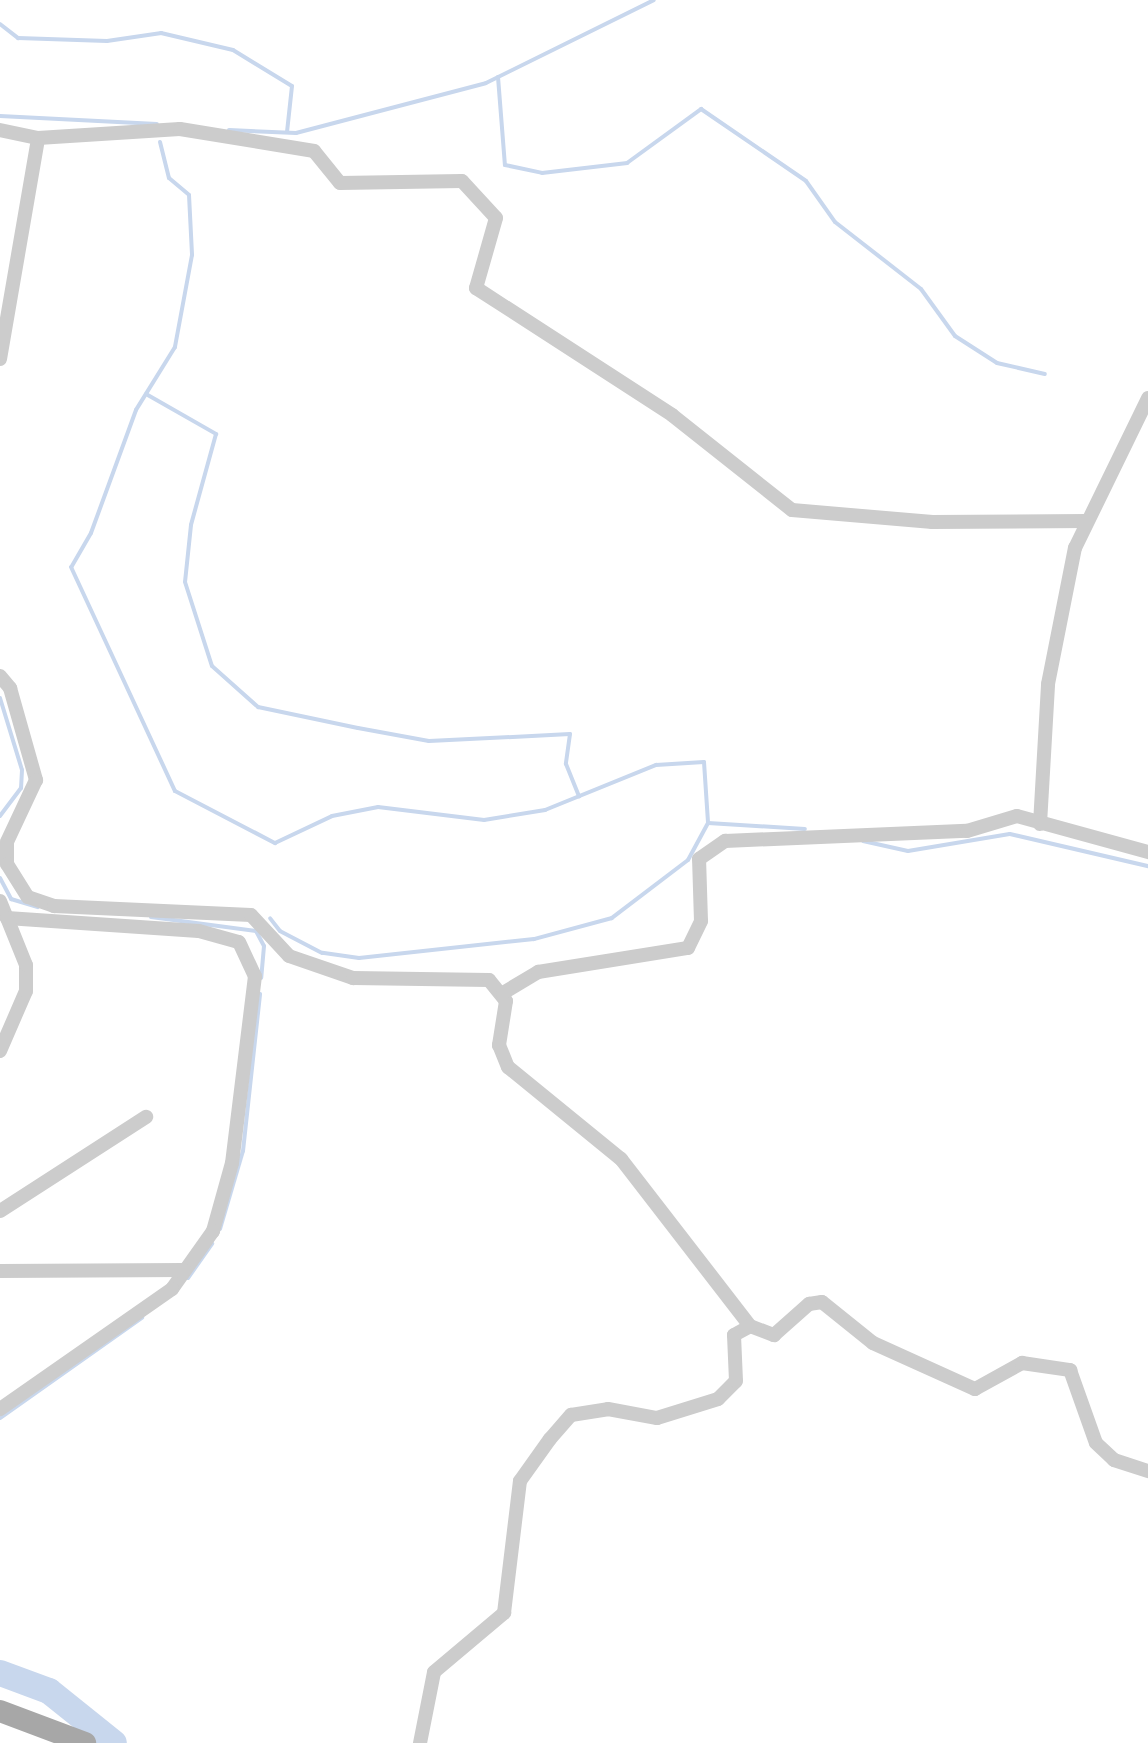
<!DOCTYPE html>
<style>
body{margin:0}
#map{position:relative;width:1148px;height:1743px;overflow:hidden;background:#fff;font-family:"DejaVu Sans",sans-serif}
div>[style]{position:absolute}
.stream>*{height:4px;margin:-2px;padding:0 2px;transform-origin:2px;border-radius:2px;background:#c8d7ed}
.river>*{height:26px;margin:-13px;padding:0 13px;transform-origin:13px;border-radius:13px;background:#c8d7ed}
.minor>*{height:14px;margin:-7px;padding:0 7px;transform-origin:7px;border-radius:7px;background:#ccc}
.primary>*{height:22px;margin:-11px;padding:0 11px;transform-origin:11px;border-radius:11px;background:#a7a7a7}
span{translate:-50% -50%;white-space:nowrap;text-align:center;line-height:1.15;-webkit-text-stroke:8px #fff;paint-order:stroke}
</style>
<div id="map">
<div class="stream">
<div style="left:0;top:24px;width:23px;rotate:38deg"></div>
<div style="left:18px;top:38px;width:89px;rotate:1.9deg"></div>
<div style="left:107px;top:41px;width:55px;rotate:-8.4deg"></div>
<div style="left:161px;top:33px;width:74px;rotate:13.3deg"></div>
<div style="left:233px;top:50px;width:69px;rotate:31.4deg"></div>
<div style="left:292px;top:86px;width:46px;rotate:96.2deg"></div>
<div style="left:498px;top:77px;width:88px;rotate:85.5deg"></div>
<div style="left:505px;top:165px;width:38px;rotate:12deg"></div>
<div style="left:542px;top:173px;width:86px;rotate:-6.7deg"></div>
<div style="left:627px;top:163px;width:92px;rotate:-36.1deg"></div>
<div style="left:701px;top:109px;width:127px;rotate:34.4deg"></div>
<div style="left:806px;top:181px;width:50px;rotate:54.7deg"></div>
<div style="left:835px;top:222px;width:109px;rotate:37.9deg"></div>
<div style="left:921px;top:289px;width:58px;rotate:54.1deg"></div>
<div style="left:955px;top:336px;width:50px;rotate:32.7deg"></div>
<div style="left:997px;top:363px;width:49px;rotate:12.9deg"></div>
<div style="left:0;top:116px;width:157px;rotate:2.9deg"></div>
<div style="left:229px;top:130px;width:67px;rotate:2.6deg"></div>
<div style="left:296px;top:133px;width:196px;rotate:-14.7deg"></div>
<div style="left:486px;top:83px;width:187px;rotate:-26.3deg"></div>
<div style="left:160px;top:142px;width:37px;rotate:76deg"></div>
<div style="left:169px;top:178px;width:26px;rotate:40deg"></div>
<div style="left:189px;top:195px;width:60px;rotate:87.1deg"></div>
<div style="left:192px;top:255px;width:94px;rotate:100.5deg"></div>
<div style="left:175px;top:347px;width:74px;rotate:121.8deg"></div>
<div style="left:136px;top:410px;width:131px;rotate:110.1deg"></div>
<div style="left:91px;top:533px;width:39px;rotate:120deg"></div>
<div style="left:71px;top:567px;width:247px;rotate:65.1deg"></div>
<div style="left:175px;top:791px;width:113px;rotate:27.5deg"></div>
<div style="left:275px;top:843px;width:63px;rotate:-25.3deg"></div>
<div style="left:332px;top:816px;width:47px;rotate:-11.1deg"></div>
<div style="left:378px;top:807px;width:107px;rotate:7deg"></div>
<div style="left:484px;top:820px;width:62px;rotate:-9.3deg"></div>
<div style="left:545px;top:810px;width:120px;rotate:-22.1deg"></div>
<div style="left:656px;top:765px;width:48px;rotate:-3.6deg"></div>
<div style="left:704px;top:762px;width:61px;rotate:86.2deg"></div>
<div style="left:708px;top:823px;width:42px;rotate:118.4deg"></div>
<div style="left:688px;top:860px;width:96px;rotate:142.7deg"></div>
<div style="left:612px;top:918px;width:81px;rotate:164.9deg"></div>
<div style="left:534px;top:939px;width:176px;rotate:173.8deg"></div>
<div style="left:359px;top:958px;width:37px;rotate:-172deg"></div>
<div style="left:322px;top:953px;width:47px;rotate:-152.4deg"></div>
<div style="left:280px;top:931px;width:16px;rotate:-128deg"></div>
<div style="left:146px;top:394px;width:81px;rotate:29.7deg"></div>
<div style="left:216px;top:434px;width:94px;rotate:105.4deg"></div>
<div style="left:191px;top:525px;width:57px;rotate:96deg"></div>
<div style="left:185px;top:582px;width:88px;rotate:72.2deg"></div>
<div style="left:212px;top:666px;width:62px;rotate:41.7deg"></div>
<div style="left:258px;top:707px;width:102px;rotate:11.9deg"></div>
<div style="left:358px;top:728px;width:72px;rotate:10.4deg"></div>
<div style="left:429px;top:741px;width:141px;rotate:-2.8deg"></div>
<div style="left:570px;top:734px;width:30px;rotate:98deg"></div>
<div style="left:566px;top:764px;width:35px;rotate:68deg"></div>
<div style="left:0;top:698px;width:75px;rotate:73deg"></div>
<div style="left:22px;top:770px;width:18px;rotate:93deg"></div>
<div style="left:21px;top:788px;width:35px;rotate:127deg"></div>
<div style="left:708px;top:823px;width:97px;rotate:3.5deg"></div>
<div style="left:863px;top:841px;width:46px;rotate:12.5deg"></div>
<div style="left:908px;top:851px;width:103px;rotate:-9.5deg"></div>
<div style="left:1010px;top:834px;width:142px;rotate:13.1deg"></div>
<div style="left:0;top:878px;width:24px;rotate:62deg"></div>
<div style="left:11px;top:899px;width:28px;rotate:17deg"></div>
<div style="left:151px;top:917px;width:106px;rotate:7.6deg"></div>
<div style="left:256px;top:931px;width:17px;rotate:62deg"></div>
<div style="left:264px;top:946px;width:32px;rotate:95deg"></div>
<div style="left:220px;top:1229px;width:81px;rotate:-73.6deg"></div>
<div style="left:243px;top:1151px;width:158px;rotate:-83.8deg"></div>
<div style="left:188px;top:1278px;width:42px;rotate:-54.8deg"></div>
<div style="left:0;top:1418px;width:174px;rotate:-35.2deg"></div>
</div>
<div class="river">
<div style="left:0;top:1673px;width:52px;rotate:20.2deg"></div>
<div style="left:49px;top:1691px;width:83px;rotate:38.7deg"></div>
</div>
<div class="minor">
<div style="left:0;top:130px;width:39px;rotate:12deg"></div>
<div style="left:38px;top:138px;width:142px;rotate:-3.6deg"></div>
<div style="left:180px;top:129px;width:136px;rotate:9.3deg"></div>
<div style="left:314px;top:151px;width:41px;rotate:50.9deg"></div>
<div style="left:340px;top:183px;width:122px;rotate:-0.9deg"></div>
<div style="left:462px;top:181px;width:50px;rotate:47.4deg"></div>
<div style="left:496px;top:218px;width:73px;rotate:105.9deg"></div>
<div style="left:476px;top:288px;width:234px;rotate:32.9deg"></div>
<div style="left:672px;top:415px;width:153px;rotate:38.4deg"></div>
<div style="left:792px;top:510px;width:141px;rotate:4.9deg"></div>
<div style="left:932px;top:522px;width:155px;rotate:-0.4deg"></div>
<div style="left:0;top:359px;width:224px;rotate:-80.2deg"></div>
<div style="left:0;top:676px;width:16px;rotate:50deg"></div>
<div style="left:10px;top:688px;width:96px;rotate:74.2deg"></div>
<div style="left:36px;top:780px;width:68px;rotate:115.1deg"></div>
<div style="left:7px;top:842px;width:22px;rotate:90deg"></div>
<div style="left:7px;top:864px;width:39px;rotate:58deg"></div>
<div style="left:28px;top:897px;width:28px;rotate:19deg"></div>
<div style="left:54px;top:906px;width:197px;rotate:2.6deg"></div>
<div style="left:251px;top:915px;width:56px;rotate:47.2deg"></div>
<div style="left:289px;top:956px;width:68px;rotate:19deg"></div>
<div style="left:353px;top:978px;width:136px;rotate:0.8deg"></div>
<div style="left:489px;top:980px;width:27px;rotate:51deg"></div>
<div style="left:506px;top:1001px;width:45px;rotate:99deg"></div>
<div style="left:499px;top:1045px;width:24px;rotate:68deg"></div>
<div style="left:508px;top:1067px;width:146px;rotate:39.2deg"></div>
<div style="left:621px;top:1159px;width:211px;rotate:52.3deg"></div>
<div style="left:750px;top:1326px;width:26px;rotate:21deg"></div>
<div style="left:774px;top:1335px;width:47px;rotate:-41.5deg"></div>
<div style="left:809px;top:1304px;width:13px;rotate:-9deg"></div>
<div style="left:822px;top:1302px;width:65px;rotate:38.8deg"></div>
<div style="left:873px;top:1343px;width:112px;rotate:24.3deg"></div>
<div style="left:975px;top:1389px;width:54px;rotate:-29deg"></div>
<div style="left:1022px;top:1363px;width:49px;rotate:8.3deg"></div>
<div style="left:1070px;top:1370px;width:77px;rotate:70.4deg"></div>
<div style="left:1096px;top:1443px;width:25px;rotate:43deg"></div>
<div style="left:1114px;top:1460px;width:36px;rotate:18deg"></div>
<div style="left:1040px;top:824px;width:140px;rotate:-86.7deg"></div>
<div style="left:1048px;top:684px;width:139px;rotate:-78.8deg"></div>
<div style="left:1075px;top:548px;width:167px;rotate:-64deg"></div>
<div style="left:0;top:901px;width:18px;rotate:68deg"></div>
<div style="left:7px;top:918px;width:192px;rotate:3.9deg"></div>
<div style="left:199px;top:931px;width:41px;rotate:15.4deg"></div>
<div style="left:239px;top:942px;width:38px;rotate:65deg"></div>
<div style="left:255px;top:976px;width:188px;rotate:97deg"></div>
<div style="left:232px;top:1163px;width:71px;rotate:105.6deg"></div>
<div style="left:213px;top:1231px;width:71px;rotate:125.3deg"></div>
<div style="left:172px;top:1289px;width:210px;rotate:145.1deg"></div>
<div style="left:503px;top:993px;width:41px;rotate:-31deg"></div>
<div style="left:538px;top:972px;width:152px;rotate:-9.1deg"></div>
<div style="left:688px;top:948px;width:30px;rotate:-64deg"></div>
<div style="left:701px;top:921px;width:62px;rotate:-91.8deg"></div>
<div style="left:699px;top:859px;width:32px;rotate:-35deg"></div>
<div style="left:725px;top:841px;width:242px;rotate:-2.4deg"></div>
<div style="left:967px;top:831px;width:52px;rotate:-16.7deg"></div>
<div style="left:1017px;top:816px;width:136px;rotate:15.4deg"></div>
<div style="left:0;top:1051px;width:65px;rotate:-66.6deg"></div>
<div style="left:26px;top:991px;width:26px;rotate:-90deg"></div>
<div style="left:26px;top:965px;width:51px;rotate:-112deg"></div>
<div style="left:0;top:1211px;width:174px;rotate:-32.8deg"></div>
<div style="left:0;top:1271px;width:184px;rotate:-0.3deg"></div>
<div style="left:420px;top:1743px;width:72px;rotate:-78.8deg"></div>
<div style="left:434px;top:1672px;width:92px;rotate:-40.1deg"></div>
<div style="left:504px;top:1613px;width:133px;rotate:-83.1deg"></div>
<div style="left:520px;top:1481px;width:52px;rotate:-54.5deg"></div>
<div style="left:550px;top:1439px;width:32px;rotate:-49deg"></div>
<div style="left:571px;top:1415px;width:37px;rotate:-9deg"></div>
<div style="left:608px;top:1409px;width:50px;rotate:10.4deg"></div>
<div style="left:657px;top:1418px;width:64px;rotate:-17.3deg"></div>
<div style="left:718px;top:1399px;width:25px;rotate:-45deg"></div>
<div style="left:736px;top:1381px;width:46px;rotate:-92.5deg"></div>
<div style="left:734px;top:1335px;width:18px;rotate:-29deg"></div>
</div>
<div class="primary">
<div style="left:0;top:1711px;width:91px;rotate:20.6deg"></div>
</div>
</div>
